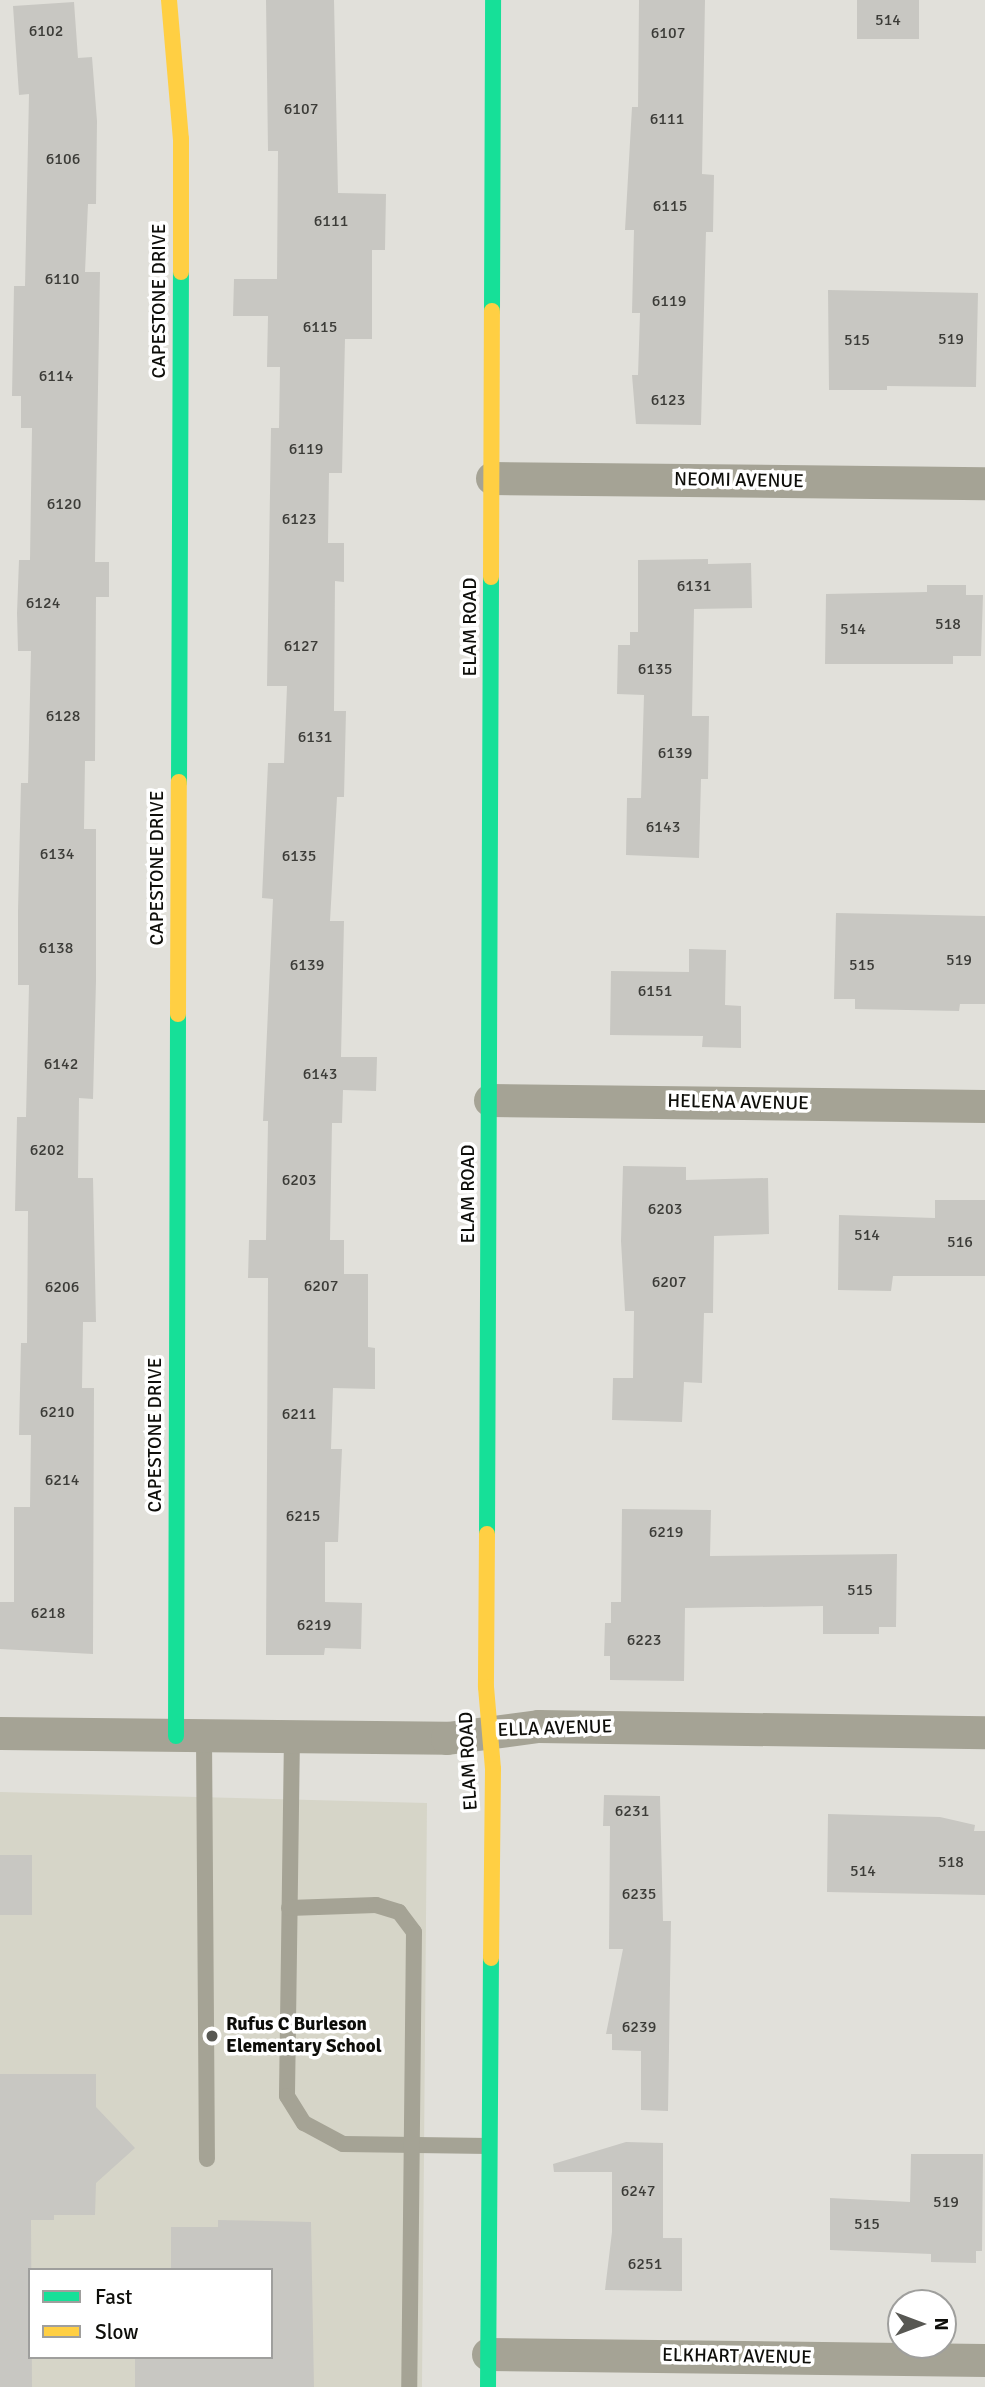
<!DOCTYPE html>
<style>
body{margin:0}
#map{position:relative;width:985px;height:2387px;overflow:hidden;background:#e1e0da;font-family:Signika,sans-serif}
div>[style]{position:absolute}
.built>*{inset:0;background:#d6d5c8}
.building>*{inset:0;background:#c8c7c2;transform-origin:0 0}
.lane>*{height:16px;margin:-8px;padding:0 8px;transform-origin:8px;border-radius:8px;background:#a5a395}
.street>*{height:33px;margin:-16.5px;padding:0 16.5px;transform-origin:16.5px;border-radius:16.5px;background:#a5a395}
.fast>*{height:16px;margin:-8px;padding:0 8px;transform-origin:8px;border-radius:8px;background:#16e098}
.slow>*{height:16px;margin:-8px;padding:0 8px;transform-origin:8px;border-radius:8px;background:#ffcf43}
.dots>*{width:19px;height:19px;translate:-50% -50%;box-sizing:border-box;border:4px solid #fff;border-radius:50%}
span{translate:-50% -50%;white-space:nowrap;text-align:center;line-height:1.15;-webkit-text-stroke:7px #fff;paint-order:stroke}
.number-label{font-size:16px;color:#3c3c38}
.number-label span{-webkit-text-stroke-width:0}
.street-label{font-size:19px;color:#0e0e0a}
.poi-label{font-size:19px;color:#0e0e0a;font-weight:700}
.left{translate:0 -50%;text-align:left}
.legend{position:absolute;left:28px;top:2268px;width:245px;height:91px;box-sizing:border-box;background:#fff;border:2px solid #9f9f9d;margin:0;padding:9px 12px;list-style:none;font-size:21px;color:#0e0e0a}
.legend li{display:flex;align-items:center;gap:14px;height:35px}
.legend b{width:35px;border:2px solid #9f9f9d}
.north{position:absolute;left:887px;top:2289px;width:70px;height:70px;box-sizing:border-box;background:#fff;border:2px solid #9f9f9d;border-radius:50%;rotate:90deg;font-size:19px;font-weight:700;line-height:28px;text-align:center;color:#0e0e0a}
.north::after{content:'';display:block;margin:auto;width:24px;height:32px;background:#585853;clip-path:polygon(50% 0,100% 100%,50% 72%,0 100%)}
</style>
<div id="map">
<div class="built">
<div style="clip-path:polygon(evenodd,0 1792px,427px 1803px,422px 2387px,0 2387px,0 1792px,30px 2270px,271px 2270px,271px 2357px,30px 2357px,30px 2270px)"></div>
</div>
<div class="building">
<div style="clip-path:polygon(266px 0,334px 0,338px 193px,386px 194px,385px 250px,372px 250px,372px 339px,345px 339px,342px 473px,329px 473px,328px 543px,344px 543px,344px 582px,335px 581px,334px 711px,346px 711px,344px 797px,337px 797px,330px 921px,344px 921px,341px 1057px,377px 1057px,376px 1091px,343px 1090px,342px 1123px,332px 1123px,330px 1240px,344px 1240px,344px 1274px,368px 1274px,368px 1347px,375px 1348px,375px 1389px,333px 1388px,331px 1449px,342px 1449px,338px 1542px,325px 1542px,325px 1602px,362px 1603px,361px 1649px,325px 1648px,324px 1655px,266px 1655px,268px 1278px,248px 1278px,249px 1240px,266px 1240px,268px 1121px,263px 1121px,273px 899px,262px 898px,268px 763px,284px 763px,287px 686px,267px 686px,271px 428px,279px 428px,280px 367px,267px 367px,268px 316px,233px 316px,234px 279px,277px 279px,278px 151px,268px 151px)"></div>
<div style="clip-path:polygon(639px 0,705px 0,702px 174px,714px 175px,713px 232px,706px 232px,701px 425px,636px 424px,632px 375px,638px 375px,640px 313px,632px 313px,634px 230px,625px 230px,632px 107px,638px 107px)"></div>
<div style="left:857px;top:0;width:62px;height:39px"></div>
<div style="clip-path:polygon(74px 2px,78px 58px,92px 57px,97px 121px,96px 204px,88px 204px,85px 272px,100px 272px,95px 562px,109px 562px,109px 597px,96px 597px,95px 761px,85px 761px,84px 829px,96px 829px,96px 981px,93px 1099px,79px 1098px,78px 1178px,93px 1178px,96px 1322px,83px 1322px,82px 1388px,94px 1388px,93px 1654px,0 1649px,0 1602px,14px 1602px,14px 1507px,30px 1507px,31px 1435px,19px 1435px,21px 1343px,27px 1343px,28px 1211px,15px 1211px,17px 1117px,26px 1117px,29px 985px,18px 985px,18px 911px,21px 783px,28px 783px,31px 651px,18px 651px,17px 613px,19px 560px,30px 560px,32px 428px,21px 428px,21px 396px,12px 396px,14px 286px,25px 286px,29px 94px,19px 95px,13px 6px)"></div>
<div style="clip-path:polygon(828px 290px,978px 293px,976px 387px,887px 386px,887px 390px,829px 390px)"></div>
<div style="clip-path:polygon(708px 559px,708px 564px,751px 563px,752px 608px,694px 609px,692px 716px,709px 716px,708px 779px,701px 779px,699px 858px,626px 855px,627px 798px,641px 798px,644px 695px,617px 694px,618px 645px,630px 645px,630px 632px,638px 632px,638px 560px)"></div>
<div style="clip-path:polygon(927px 585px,966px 585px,966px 595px,983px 595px,981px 656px,953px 656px,953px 664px,825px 664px,826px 594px,927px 592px)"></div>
<div style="clip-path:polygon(836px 913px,985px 916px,985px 1004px,960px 1004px,959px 1011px,855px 1009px,855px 999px,834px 999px)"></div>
<div style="clip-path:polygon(689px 949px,726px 950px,725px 1005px,741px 1006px,741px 1048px,702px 1047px,703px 1036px,610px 1035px,611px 971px,689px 972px)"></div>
<div style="clip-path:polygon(623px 1166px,686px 1167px,686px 1180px,768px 1178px,769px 1234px,714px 1236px,713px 1313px,704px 1313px,702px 1383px,684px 1382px,682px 1422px,612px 1420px,613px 1378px,633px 1378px,634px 1311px,625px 1311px,621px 1241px)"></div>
<div style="clip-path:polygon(935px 1200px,985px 1200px,985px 1276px,893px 1276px,891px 1291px,838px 1290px,839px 1215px,935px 1218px)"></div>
<div style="clip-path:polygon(622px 1509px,711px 1510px,710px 1556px,897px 1554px,896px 1627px,879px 1627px,879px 1634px,823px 1634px,823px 1606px,685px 1608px,684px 1681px,610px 1680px,610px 1656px,604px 1656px,605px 1623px,611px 1623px,611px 1602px,621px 1602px)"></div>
<div style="clip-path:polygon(604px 1795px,660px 1796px,663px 1921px,671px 1921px,668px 2111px,641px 2110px,641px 2051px,612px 2050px,612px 2034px,606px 2034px,623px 1949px,609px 1949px,610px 1826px,603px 1826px)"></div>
<div style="clip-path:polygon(828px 1814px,940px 1817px,975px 1825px,974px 1831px,985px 1831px,985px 1895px,827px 1892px)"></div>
<div style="left:0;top:1855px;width:32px;height:60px"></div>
<div style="clip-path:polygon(0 2074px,96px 2074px,96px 2107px,135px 2148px,96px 2183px,95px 2215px,54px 2215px,54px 2220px,31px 2220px,32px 2387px,0 2387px)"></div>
<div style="clip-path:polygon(626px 2142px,663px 2143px,663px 2238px,682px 2238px,682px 2291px,605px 2290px,612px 2232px,612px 2172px,554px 2172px,553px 2164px)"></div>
<div style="clip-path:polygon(911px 2154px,983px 2154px,982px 2251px,976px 2251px,976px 2263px,931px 2262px,931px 2254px,830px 2250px,830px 2198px,910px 2202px)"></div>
<div style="clip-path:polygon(218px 2220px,311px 2222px,314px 2387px,135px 2387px,135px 2357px,271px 2357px,271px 2270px,171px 2270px,171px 2227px,218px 2227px)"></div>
</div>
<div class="lane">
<div style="left:292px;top:1736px;width:360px;rotate:90.8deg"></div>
<div style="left:287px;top:2096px;width:32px;rotate:58deg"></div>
<div style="left:304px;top:2123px;width:44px;rotate:28.3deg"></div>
<div style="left:343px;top:2144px;width:146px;rotate:0.8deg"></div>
<div style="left:204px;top:1737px;width:422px;rotate:89.6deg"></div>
<div style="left:289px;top:1908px;width:87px;rotate:-2deg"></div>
<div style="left:376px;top:1905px;width:24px;rotate:17deg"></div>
<div style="left:399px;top:1912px;width:25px;rotate:53deg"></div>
<div style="left:414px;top:1932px;width:455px;rotate:90.6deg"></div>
</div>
<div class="street">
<div style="left:492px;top:478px;width:493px;rotate:0.6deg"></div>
<div style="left:490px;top:1100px;width:495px;rotate:0.7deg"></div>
<div style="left:0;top:1733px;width:447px;rotate:0.6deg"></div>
<div style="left:447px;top:1738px;width:92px;rotate:-7.5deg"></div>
<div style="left:538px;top:1726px;width:447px;rotate:0.8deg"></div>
<div style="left:488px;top:2354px;width:497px;rotate:0.7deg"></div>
</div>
<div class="fast">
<div style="left:492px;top:311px;width:311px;rotate:-89.8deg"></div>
<div style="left:179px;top:782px;width:510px;rotate:-89.78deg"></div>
<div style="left:487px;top:1534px;width:957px;rotate:-89.76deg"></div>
<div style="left:176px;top:1736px;width:722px;rotate:-89.84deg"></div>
<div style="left:488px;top:2387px;width:429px;rotate:-89.6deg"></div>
</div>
<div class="slow">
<div style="left:169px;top:0;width:140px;rotate:85.1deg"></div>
<div style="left:181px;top:139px;width:133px;rotate:90deg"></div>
<div style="left:491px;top:577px;width:266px;rotate:-89.8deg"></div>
<div style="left:178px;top:1014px;width:232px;rotate:-89.8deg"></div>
<div style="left:487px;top:1534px;width:153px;rotate:90.4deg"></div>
<div style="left:486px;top:1687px;width:82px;rotate:85.1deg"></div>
<div style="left:493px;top:1769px;width:189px;rotate:90.6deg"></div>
</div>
<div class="dots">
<div style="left:212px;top:2036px;background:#585853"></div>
</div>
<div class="number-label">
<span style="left:888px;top:20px">514</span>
<span style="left:46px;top:31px">6102</span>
<span style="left:668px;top:33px">6107</span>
<span style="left:301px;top:109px">6107</span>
<span style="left:667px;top:119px">6111</span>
<span style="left:63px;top:159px">6106</span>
<span style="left:670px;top:206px">6115</span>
<span style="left:331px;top:221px">6111</span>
<span style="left:62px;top:279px">6110</span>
<span style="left:669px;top:301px">6119</span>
<span style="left:320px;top:327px">6115</span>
<span style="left:951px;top:339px">519</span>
<span style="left:857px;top:340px">515</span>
<span style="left:56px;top:376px">6114</span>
<span style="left:668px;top:400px">6123</span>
<span style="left:306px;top:449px">6119</span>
<span style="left:64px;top:504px">6120</span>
<span style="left:299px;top:519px">6123</span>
<span style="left:694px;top:586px">6131</span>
<span style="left:43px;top:603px">6124</span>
<span style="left:948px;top:624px">518</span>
<span style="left:853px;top:629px">514</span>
<span style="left:301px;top:646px">6127</span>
<span style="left:655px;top:669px">6135</span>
<span style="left:63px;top:716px">6128</span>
<span style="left:315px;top:737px">6131</span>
<span style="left:675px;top:753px">6139</span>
<span style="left:663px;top:827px">6143</span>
<span style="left:57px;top:854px">6134</span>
<span style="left:299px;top:856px">6135</span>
<span style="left:56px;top:948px">6138</span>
<span style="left:959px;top:960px">519</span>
<span style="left:307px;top:965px">6139</span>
<span style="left:862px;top:965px">515</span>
<span style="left:655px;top:991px">6151</span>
<span style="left:61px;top:1064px">6142</span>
<span style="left:320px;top:1074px">6143</span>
<span style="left:47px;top:1150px">6202</span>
<span style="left:299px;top:1180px">6203</span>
<span style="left:665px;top:1209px">6203</span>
<span style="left:867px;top:1235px">514</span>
<span style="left:960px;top:1242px">516</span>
<span style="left:669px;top:1282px">6207</span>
<span style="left:321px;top:1286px">6207</span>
<span style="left:62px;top:1287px">6206</span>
<span style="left:57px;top:1412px">6210</span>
<span style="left:299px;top:1414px">6211</span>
<span style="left:62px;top:1480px">6214</span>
<span style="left:303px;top:1516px">6215</span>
<span style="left:666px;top:1532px">6219</span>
<span style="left:860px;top:1590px">515</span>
<span style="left:48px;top:1613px">6218</span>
<span style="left:314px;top:1625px">6219</span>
<span style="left:644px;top:1640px">6223</span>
<span style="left:632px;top:1811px">6231</span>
<span style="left:951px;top:1862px">518</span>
<span style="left:863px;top:1871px">514</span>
<span style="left:639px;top:1894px">6235</span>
<span style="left:639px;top:2027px">6239</span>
<span style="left:638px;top:2191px">6247</span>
<span style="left:946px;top:2202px">519</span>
<span style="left:867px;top:2224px">515</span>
<span style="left:645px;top:2264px">6251</span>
</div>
<div class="street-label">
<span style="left:160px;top:301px;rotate:-90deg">CAPESTONE DRIVE</span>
<span style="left:739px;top:481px;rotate:1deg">NEOMI AVENUE</span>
<span style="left:471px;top:627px;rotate:-90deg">ELAM ROAD</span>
<span style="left:158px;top:868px;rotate:-90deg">CAPESTONE DRIVE</span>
<span style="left:738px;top:1103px;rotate:1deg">HELENA AVENUE</span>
<span style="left:469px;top:1194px;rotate:-90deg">ELAM ROAD</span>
<span style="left:156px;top:1435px;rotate:-90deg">CAPESTONE DRIVE</span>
<span style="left:555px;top:1729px;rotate:-2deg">ELLA AVENUE</span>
<span style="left:469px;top:1761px;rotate:-93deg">ELAM ROAD</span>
<span style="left:737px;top:2357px;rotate:1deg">ELKHART AVENUE</span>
</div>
<div class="poi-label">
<span class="left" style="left:226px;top:2036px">Rufus C Burleson<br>Elementary School</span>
</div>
<ul class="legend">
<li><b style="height:9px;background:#16e098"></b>Fast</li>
<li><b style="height:9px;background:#ffcf43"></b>Slow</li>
</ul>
<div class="north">N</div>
</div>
